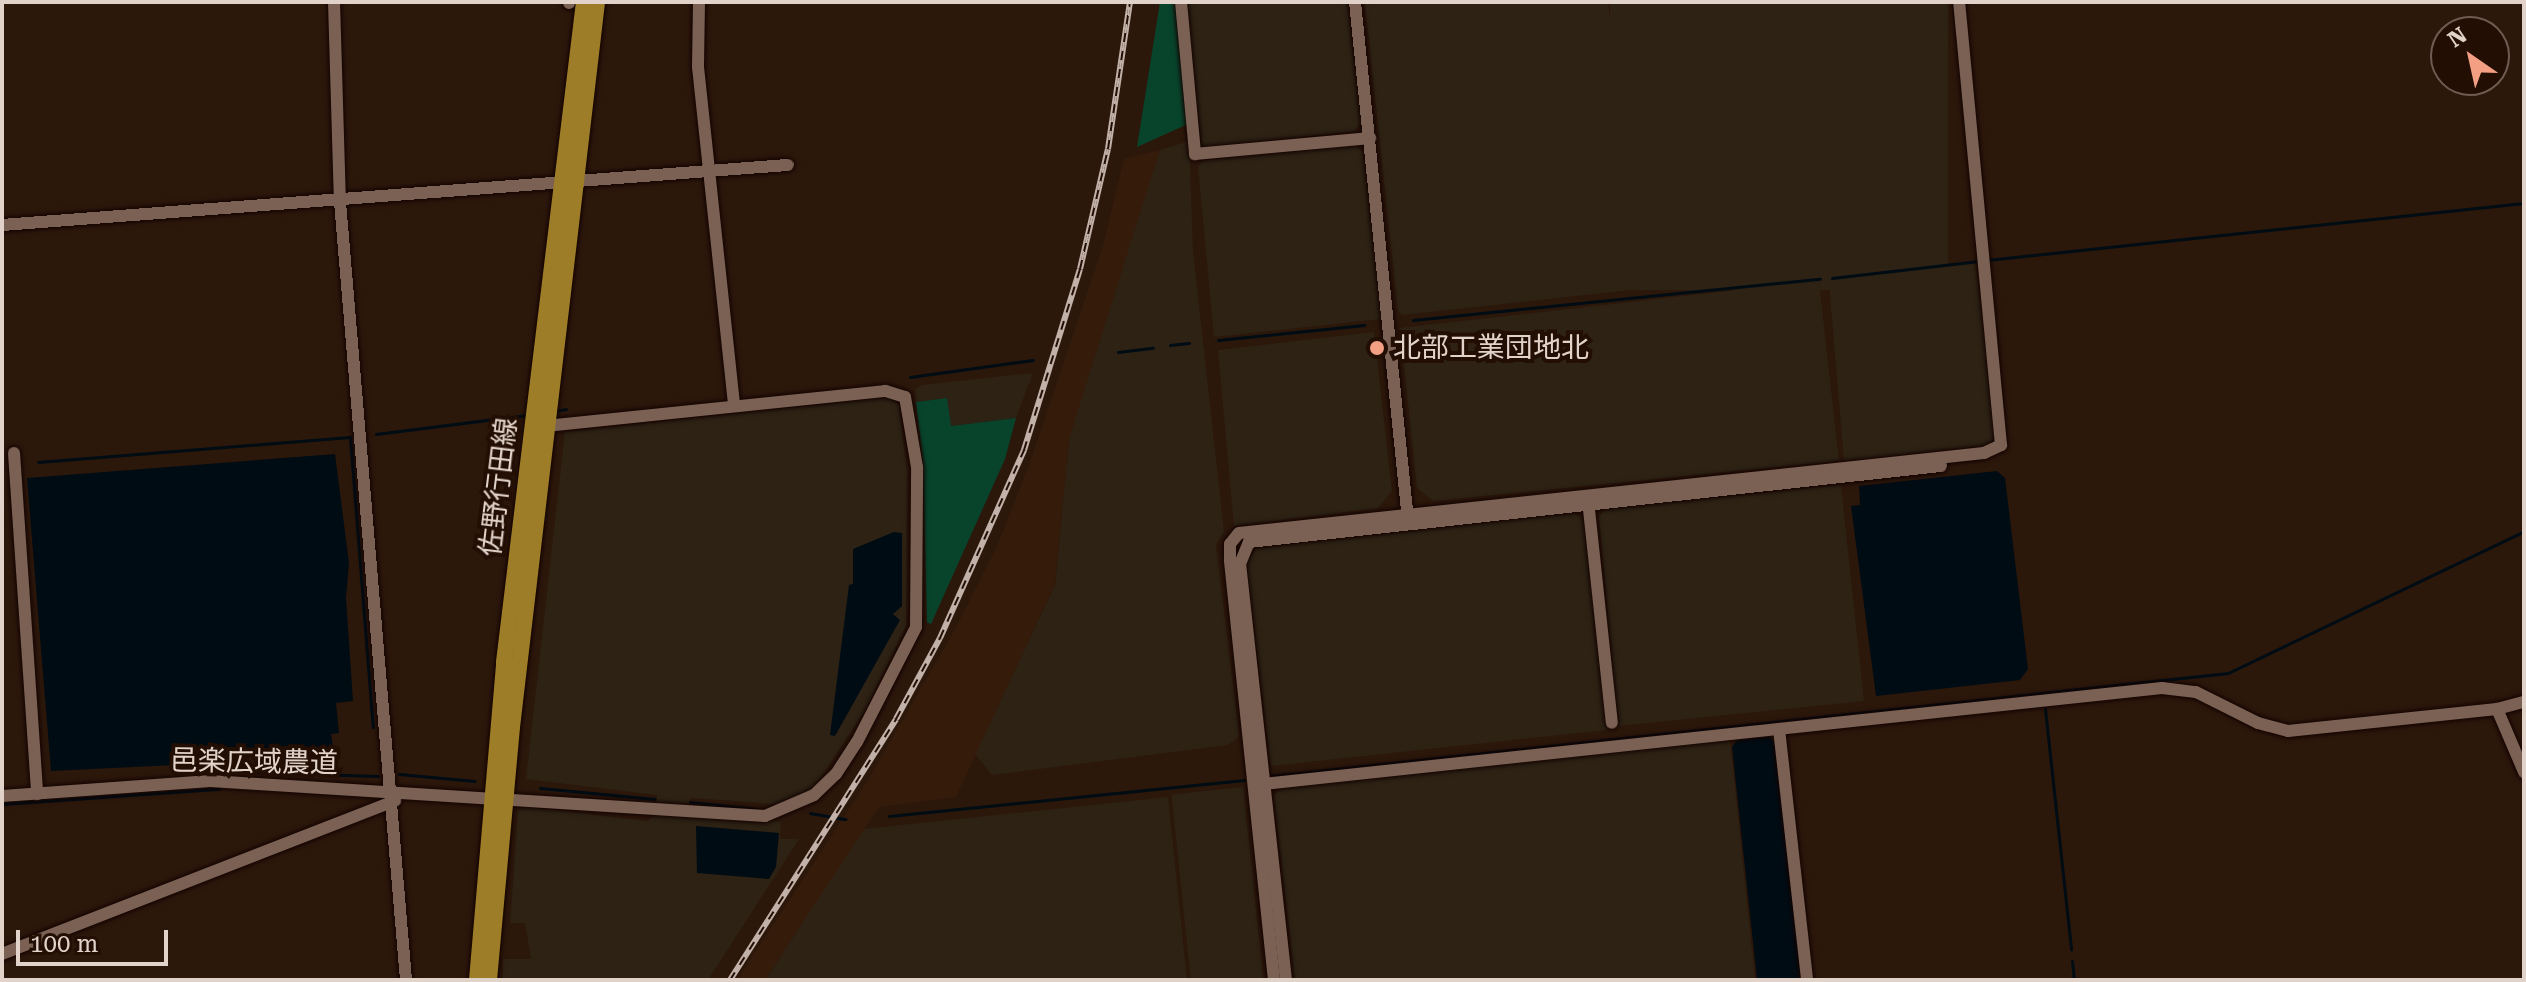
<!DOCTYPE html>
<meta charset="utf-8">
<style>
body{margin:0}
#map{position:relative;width:2526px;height:982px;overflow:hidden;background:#2c170b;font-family:"Roboto Serif","Noto Sans JP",serif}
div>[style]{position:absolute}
.industrial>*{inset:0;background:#2d2214;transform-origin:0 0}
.built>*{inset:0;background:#351b0a}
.green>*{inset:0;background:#08442c}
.water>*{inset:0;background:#000c14}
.stream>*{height:3px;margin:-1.5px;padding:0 1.5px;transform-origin:1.5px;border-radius:1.5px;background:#000c14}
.roads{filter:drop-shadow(0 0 2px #130300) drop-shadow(0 0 2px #130300)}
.minor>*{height:12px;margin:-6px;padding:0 6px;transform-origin:6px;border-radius:6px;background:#7a6153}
.major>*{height:16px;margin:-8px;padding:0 8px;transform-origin:8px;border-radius:8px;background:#9d7d27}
.rail>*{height:6px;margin-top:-3px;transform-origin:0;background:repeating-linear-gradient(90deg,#220e03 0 9px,#c1b1a8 0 18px);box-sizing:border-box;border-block:2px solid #c1b1a8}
.dots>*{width:22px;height:22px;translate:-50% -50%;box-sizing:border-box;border:4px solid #220e03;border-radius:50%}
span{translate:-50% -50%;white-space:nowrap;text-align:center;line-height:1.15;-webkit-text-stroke:8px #220e03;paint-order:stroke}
.poi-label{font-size:28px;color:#e1d2ca}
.left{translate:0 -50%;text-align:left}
.street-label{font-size:28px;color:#e1d2ca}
.frame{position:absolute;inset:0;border:4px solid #e1d2ca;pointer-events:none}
.north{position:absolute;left:2430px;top:16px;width:80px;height:80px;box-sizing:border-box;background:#220e03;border:2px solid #6e5c53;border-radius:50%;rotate:326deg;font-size:22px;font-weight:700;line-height:32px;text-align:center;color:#e1d2ca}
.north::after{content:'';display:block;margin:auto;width:28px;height:36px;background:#f39f83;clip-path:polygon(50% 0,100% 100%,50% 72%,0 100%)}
.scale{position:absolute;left:16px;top:930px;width:152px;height:36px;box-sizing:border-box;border:4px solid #e1d2ca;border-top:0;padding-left:10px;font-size:24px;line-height:28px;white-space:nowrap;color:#e1d2ca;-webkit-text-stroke:6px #220e03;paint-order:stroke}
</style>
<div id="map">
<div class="industrial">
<div style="clip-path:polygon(1186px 2px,1347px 2px,1361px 122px,1354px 131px,1202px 148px)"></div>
<div style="clip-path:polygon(1365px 2px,1608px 2px,1640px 289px,1402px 315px,1398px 311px)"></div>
<div style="left:1610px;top:2px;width:338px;height:288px"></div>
<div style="clip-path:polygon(1189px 141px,1193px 251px,1224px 532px,1216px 545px,1239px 737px,1228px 745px,992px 775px,975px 754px,1055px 585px,1069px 439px,1087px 373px,1160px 150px)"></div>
<div style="clip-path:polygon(1354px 145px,1363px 152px,1381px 319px,1214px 337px,1198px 167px,1204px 160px)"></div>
<div style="clip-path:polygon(1975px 262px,1997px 434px,1989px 445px,1844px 461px,1829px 282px)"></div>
<div style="clip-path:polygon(1819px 281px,1839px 461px,1433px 501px,1417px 488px,1400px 328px)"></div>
<div style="clip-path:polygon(1374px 332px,1392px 491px,1378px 508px,1234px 526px,1218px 350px)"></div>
<div style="clip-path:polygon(1033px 373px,1016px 418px,950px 426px,947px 398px,916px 402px,915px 389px,922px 385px)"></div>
<div style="clip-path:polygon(890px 397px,899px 405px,907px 472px,906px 626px,867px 707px,816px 785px,787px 805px,690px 798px,688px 807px,657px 804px,657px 795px,526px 779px,565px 432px)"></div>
<div style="clip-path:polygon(1841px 485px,1864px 701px,1618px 726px,1599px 517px,1605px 509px)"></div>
<div style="clip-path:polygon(1574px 513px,1584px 521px,1606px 730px,1271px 766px,1246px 563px,1257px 548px)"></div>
<div style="clip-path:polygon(1730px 740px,1755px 980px,1295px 980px,1274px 796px,1281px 788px)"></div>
<div style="left:1243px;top:787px;width:194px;height:72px;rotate:84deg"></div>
<div style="clip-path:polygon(1168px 797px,1187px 980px,765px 980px,863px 829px)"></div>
<div style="clip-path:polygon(525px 807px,647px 821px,657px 814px,781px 822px,780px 839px,799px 839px,708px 980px,503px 980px,503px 959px,531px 959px,525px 923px,510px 923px,518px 811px)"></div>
</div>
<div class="built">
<div style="clip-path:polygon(1160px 150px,1069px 439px,1055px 584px,956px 797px,879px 807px,765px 980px,737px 980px,870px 777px,954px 631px,997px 546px,1028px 468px,1102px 249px,1124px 159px)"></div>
</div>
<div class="green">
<div style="clip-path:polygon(1160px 2px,1176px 2px,1188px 124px,1137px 147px)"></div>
<div style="clip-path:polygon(947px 398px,951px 426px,1016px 418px,1005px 459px,931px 624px,927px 622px,923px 460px,916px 402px)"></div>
</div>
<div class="water">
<div style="clip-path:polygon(335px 454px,349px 563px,346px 598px,353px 701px,336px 703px,339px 733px,331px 734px,335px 760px,201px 755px,195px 764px,51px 771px,27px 478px)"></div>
<div style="clip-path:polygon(1997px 471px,2005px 478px,2028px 669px,2020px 680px,1876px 696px,1851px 506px,1860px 505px,1859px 486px)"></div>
<div style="clip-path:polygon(894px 532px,902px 533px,902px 606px,893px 614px,900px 620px,835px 736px,830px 735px,849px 585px,853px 584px,853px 549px)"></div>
<div style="clip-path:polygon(1769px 737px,1775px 742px,1801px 980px,1757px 980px,1732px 747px,1737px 740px)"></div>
<div style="clip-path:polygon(696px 826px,779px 833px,776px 867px,769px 879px,697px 873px)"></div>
</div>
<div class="stream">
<div style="left:1987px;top:260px;width:540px;rotate:-6.06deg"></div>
<div style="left:1832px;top:278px;width:148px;rotate:-6.6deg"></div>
<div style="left:1413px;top:320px;width:409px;rotate:-5.8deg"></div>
<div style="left:1218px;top:340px;width:147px;rotate:-5.9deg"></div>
<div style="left:1170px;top:345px;width:19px;rotate:-6deg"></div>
<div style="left:1118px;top:352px;width:35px;rotate:-7deg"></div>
<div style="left:910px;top:377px;width:124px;rotate:-7.9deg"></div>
<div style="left:554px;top:411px;width:12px;rotate:-9deg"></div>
<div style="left:376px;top:434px;width:152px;rotate:-7.2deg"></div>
<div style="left:38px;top:462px;width:313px;rotate:-4.6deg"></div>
<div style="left:350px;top:437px;width:291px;rotate:85.5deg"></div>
<div style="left:2045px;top:709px;width:242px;rotate:83.8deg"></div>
<div style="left:218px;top:771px;width:160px;rotate:1.8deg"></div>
<div style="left:399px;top:774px;width:76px;rotate:5.3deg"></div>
<div style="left:1269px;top:776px;width:965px;rotate:-6.13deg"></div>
<div style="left:2228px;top:673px;width:328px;rotate:-25.6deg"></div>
<div style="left:540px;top:788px;width:115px;rotate:5.5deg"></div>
<div style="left:690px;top:802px;width:67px;rotate:6deg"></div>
<div style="left:2px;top:804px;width:218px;rotate:-4deg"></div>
<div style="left:810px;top:813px;width:36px;rotate:10deg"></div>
<div style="left:889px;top:816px;width:357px;rotate:-5.8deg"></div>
<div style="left:2072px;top:961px;width:19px;rotate:84deg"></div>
</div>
<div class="roads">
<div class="minor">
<div style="left:334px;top:2px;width:200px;rotate:88.3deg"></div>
<div style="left:340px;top:202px;width:781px;rotate:85.15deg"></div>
<div style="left:699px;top:2px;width:65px;rotate:90.9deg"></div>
<div style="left:698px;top:67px;width:339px;rotate:83.9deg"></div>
<div style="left:1181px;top:2px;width:153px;rotate:84.7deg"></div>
<div style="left:1195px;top:154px;width:176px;rotate:-5.2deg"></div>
<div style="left:1355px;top:2px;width:521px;rotate:84.16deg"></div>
<div style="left:569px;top:3px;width:1px;rotate:-90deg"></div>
<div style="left:2px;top:225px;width:788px;rotate:-4.37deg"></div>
<div style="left:14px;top:453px;width:342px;rotate:86.1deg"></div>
<div style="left:1588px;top:500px;width:224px;rotate:83.9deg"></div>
<div style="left:2497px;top:709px;width:69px;rotate:66.8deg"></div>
<div style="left:1779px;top:729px;width:253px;rotate:83.6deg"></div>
<div style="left:1254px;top:785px;width:913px;rotate:-6.1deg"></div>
<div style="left:2162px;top:688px;width:34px;rotate:7deg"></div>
<div style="left:2196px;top:692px;width:69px;rotate:26.6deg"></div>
<div style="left:2258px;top:723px;width:31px;rotate:15deg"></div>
<div style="left:2288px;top:731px;width:210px;rotate:-6deg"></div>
<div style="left:2497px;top:709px;width:28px;rotate:-15deg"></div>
<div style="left:2px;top:796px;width:209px;rotate:-4.1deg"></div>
<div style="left:210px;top:781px;width:556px;rotate:3.61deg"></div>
<div style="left:765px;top:816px;width:53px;rotate:-23.2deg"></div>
<div style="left:814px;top:795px;width:30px;rotate:-44deg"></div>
<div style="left:836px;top:774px;width:38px;rotate:-57deg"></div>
<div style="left:857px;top:742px;width:129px;rotate:-62.8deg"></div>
<div style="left:916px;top:627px;width:160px;rotate:-89.6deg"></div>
<div style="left:917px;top:467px;width:71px;rotate:-99.7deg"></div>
<div style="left:905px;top:397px;width:21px;rotate:-163deg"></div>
<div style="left:885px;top:391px;width:340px;rotate:174.1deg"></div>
<div style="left:2px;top:954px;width:422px;rotate:-21.3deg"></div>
<div style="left:1274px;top:980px;width:422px;rotate:-96deg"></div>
<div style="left:1230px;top:560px;width:16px;rotate:-90deg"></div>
<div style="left:1230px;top:544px;width:14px;rotate:-51deg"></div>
<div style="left:1239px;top:533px;width:749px;rotate:-6.13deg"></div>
<div style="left:1984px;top:453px;width:19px;rotate:-25deg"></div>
<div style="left:2001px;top:445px;width:445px;rotate:-95.4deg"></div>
<div style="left:1286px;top:980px;width:419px;rotate:-96.3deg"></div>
<div style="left:1240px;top:564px;width:24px;rotate:-68deg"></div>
<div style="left:1249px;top:542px;width:696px;rotate:-6.27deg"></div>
</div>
<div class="major">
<div style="left:477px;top:980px;width:319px;rotate:-85.1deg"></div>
<div style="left:504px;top:662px;width:665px;rotate:-83.09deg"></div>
<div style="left:489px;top:980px;width:254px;rotate:-84.8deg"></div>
<div style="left:512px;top:727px;width:730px;rotate:-83.31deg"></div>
</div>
</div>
<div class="rail">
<div style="left:730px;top:980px;width:309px;rotate:-57.5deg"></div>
<div style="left:896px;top:719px;width:92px;rotate:-61.5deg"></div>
<div style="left:940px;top:638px;width:206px;rotate:-65.9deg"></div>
<div style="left:1024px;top:450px;width:189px;rotate:-72.8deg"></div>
<div style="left:1080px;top:269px;width:123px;rotate:-76.9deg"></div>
<div style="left:1108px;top:149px;width:149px;rotate:-81.5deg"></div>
</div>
<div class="dots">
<div style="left:1377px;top:348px;background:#f39f83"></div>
</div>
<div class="poi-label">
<span class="left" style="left:1393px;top:348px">北部工業団地北</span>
</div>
<div class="street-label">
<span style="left:499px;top:487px;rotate:-83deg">佐野行田線</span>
<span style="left:254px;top:762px;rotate:1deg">邑楽広域農道</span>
</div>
<div class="frame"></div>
<div class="north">N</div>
<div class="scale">100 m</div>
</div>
